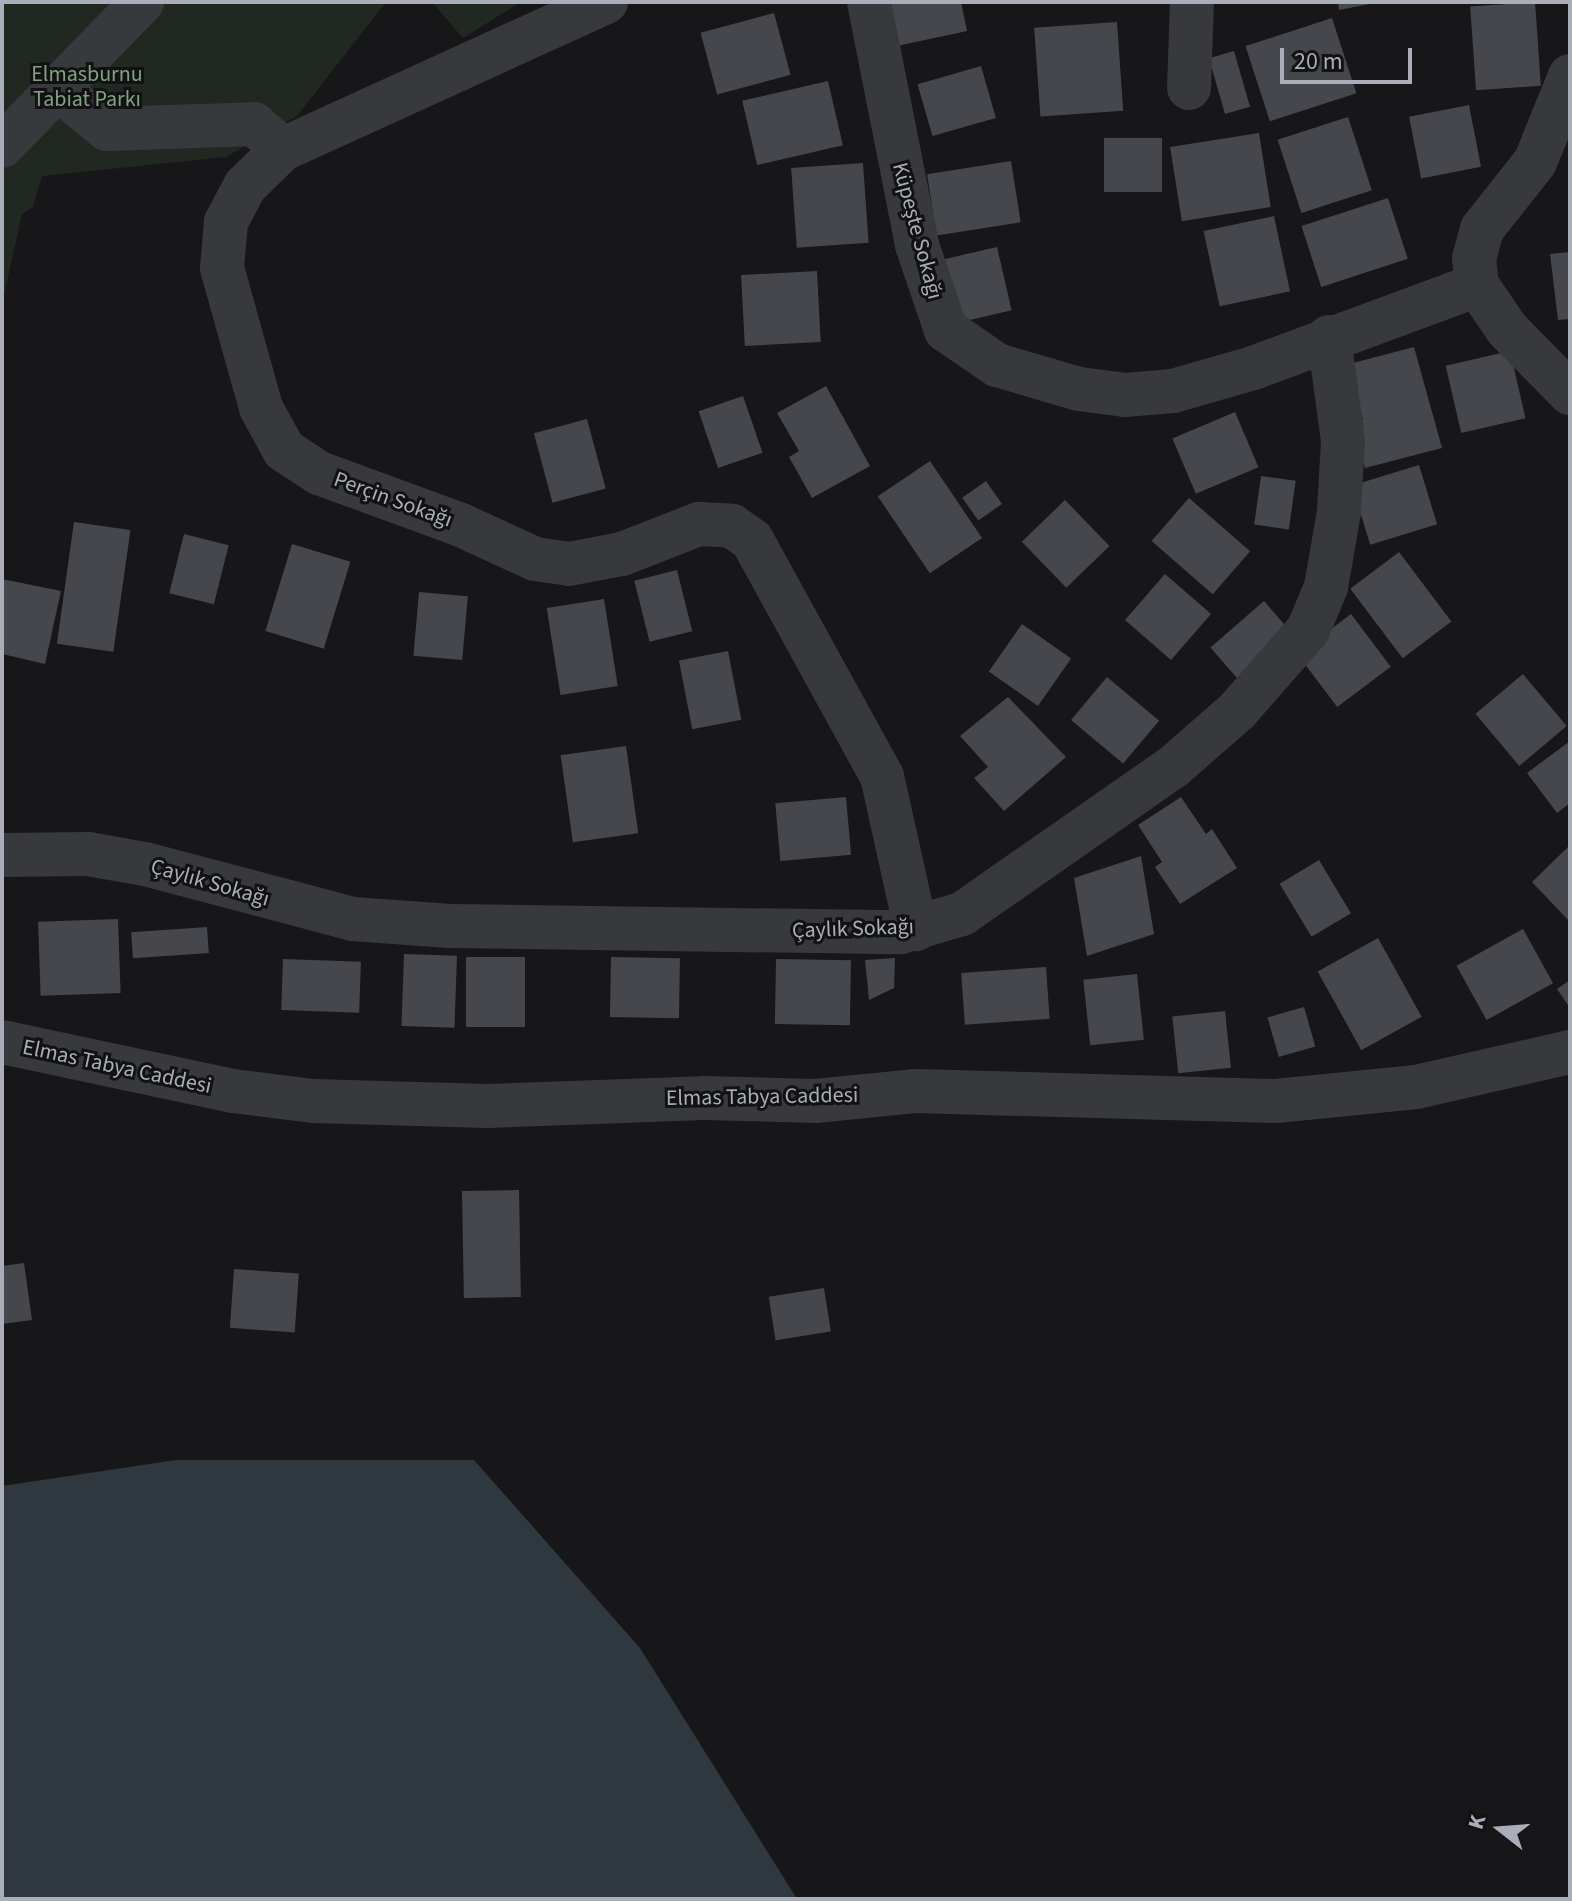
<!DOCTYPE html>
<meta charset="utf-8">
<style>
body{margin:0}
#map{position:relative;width:1572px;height:1901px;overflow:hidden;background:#171719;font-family:"Source Sans 3",sans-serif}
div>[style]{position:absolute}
.green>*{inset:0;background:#212822}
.water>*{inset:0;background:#2f383e}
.building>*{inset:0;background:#46474c;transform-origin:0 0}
.minor>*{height:44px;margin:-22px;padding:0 22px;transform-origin:22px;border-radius:22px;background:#38393d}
span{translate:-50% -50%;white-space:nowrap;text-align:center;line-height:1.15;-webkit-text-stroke:6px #121214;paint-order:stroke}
.park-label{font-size:22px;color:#81a282}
.street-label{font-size:22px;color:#a9aeb8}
.frame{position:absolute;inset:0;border:4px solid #a9aeb8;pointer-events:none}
.north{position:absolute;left:1460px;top:1789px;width:80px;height:80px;-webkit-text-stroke:6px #121214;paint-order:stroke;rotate:287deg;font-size:22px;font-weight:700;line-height:32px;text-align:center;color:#a9aeb8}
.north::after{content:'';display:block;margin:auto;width:28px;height:36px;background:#a9aeb8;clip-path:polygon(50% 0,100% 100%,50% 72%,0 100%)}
.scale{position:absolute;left:1280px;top:48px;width:132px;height:36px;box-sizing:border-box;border:4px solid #a9aeb8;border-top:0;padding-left:10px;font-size:24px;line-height:28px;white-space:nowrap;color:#a9aeb8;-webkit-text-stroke:6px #121214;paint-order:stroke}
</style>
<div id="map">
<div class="green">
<div style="clip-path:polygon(2px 2px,386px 2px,297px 116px,226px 157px,42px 176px,33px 207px,22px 214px,2px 304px)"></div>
<div style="clip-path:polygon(432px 2px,521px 2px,463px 38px)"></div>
</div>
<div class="water">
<div style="clip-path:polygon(176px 1460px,474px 1460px,640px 1648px,797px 1899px,2px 1899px,2px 1486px)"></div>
</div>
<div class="building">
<div style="clip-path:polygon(888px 2px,961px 2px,967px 31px,897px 46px)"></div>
<div style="clip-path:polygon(1338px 2px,1375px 2px,1375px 3px,1339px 10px)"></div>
<div style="left:1535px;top:2px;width:84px;height:65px;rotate:86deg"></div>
<div style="left:774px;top:13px;width:64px;height:76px;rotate:75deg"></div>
<div style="left:1332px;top:18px;width:79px;height:91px;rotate:72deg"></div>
<div style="left:1117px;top:22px;width:89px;height:83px;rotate:86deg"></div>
<div style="left:1234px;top:51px;width:58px;height:26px;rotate:74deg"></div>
<div style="left:981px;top:66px;width:54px;height:66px;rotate:74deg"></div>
<div style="left:828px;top:81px;width:66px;height:88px;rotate:77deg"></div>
<div style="left:1469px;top:105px;width:63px;height:61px;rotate:79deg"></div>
<div style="left:1348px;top:117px;width:77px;height:74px;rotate:72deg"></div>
<div style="left:1259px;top:133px;width:75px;height:90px;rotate:81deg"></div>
<div style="left:1104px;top:138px;width:58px;height:54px"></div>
<div style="left:1011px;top:161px;width:62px;height:85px;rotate:81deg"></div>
<div style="left:863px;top:163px;width:80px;height:72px;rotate:86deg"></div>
<div style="left:1388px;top:198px;width:64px;height:91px;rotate:72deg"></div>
<div style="left:1274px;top:216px;width:77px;height:72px;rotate:78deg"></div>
<div style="left:997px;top:247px;width:65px;height:64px;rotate:77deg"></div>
<div style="clip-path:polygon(1570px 252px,1570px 319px,1558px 320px,1550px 254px)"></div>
<div style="left:817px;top:271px;width:71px;height:76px;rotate:87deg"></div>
<div style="clip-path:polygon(1414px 347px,1442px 448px,1365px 468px,1353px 423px,1363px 420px,1349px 364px)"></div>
<div style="left:1510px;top:351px;width:69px;height:66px;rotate:77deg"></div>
<div style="clip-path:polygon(826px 386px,870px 466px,812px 498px,789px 457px,799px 451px,777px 413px)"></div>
<div style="left:743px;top:396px;width:60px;height:47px;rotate:71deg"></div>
<div style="left:1235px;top:412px;width:60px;height:68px;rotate:67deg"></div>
<div style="left:587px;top:419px;width:72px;height:55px;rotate:75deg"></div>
<div style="left:930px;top:461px;width:93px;height:63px;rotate:56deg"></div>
<div style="left:1419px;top:465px;width:62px;height:70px;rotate:73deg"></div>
<div style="left:1261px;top:476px;width:35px;height:49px;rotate:8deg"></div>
<div style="left:986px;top:481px;width:28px;height:29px;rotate:55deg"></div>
<div style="left:1189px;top:498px;width:81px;height:57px;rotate:41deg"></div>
<div style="left:1065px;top:500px;width:64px;height:60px;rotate:46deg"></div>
<div style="left:74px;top:522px;width:57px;height:123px;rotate:8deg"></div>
<div style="left:184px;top:534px;width:46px;height:61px;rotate:14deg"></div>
<div style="left:292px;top:544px;width:61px;height:91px;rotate:17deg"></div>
<div style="left:1399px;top:552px;width:87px;height:61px;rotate:53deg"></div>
<div style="left:677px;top:570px;width:63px;height:44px;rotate:76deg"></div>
<div style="left:1165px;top:574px;width:61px;height:61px;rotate:41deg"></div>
<div style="clip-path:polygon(2px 579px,61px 591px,45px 664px,2px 654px)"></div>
<div style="left:419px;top:592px;width:49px;height:64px;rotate:5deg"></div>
<div style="left:604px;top:599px;width:88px;height:58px;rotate:81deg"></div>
<div style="left:1264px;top:601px;width:45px;height:71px;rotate:49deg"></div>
<div style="left:1351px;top:614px;width:66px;height:67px;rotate:53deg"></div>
<div style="left:1022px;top:624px;width:60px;height:58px;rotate:35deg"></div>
<div style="left:728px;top:651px;width:70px;height:50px;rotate:79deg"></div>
<div style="left:1523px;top:674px;width:68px;height:62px;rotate:50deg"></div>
<div style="left:1107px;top:677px;width:68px;height:56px;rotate:40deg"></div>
<div style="clip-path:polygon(1008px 697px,1066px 757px,1004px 811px,974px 778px,988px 767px,960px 736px)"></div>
<div style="clip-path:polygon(1570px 741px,1570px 803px,1557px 813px,1527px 773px)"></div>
<div style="left:626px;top:746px;width:88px;height:66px;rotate:82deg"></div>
<div style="left:846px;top:797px;width:58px;height:71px;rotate:85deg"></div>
<div style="clip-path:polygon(1181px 797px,1206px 834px,1212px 829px,1237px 868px,1180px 904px,1155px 867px,1162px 862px,1138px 825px)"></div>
<div style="clip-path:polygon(1570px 845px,1570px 922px,1532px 882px)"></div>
<div style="clip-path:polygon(1141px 856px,1154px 934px,1087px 956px,1074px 878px)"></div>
<div style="left:1319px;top:860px;width:62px;height:46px;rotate:59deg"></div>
<div style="left:118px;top:919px;width:74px;height:80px;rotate:88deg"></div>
<div style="left:207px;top:927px;width:26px;height:76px;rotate:86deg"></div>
<div style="left:1523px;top:929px;width:62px;height:76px;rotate:61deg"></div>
<div style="left:1378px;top:938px;width:90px;height:69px;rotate:61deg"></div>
<div style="left:404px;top:954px;width:53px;height:72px;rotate:2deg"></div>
<div style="left:466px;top:957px;width:59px;height:70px"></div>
<div style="left:611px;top:957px;width:69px;height:60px;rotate:1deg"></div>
<div style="clip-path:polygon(895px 958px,894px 988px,869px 1000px,865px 960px)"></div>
<div style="left:283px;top:959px;width:78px;height:51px;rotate:2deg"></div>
<div style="left:776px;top:959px;width:75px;height:65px;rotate:1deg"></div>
<div style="left:1046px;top:967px;width:52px;height:85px;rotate:86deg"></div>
<div style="left:1137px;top:974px;width:66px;height:54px;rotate:84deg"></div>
<div style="clip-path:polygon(1570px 980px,1570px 1008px,1557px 989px)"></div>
<div style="left:1304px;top:1007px;width:41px;height:38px;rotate:74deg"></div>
<div style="left:1225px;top:1011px;width:57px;height:53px;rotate:84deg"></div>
<div style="left:519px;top:1190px;width:107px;height:57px;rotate:89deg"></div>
<div style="clip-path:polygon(24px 1263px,32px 1320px,2px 1324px,2px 1266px)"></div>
<div style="left:234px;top:1269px;width:65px;height:59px;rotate:4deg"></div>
<div style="left:824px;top:1288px;width:44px;height:56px;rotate:81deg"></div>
</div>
<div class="minor">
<div style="left:606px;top:2px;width:355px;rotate:155.5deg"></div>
<div style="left:283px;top:149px;width:53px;rotate:135.8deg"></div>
<div style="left:245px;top:186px;width:41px;rotate:117.8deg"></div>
<div style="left:226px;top:222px;width:46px;rotate:95deg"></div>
<div style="left:222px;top:268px;width:145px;rotate:74.4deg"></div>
<div style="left:261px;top:408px;width:48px;rotate:61.3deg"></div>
<div style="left:284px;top:450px;width:42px;rotate:33.3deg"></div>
<div style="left:319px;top:473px;width:151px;rotate:20.1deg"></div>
<div style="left:461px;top:525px;width:81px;rotate:24.7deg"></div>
<div style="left:535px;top:559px;width:34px;rotate:8deg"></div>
<div style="left:569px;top:564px;width:54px;rotate:-10.7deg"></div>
<div style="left:622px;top:554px;width:83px;rotate:-21.3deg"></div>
<div style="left:699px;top:524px;width:33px;rotate:3deg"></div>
<div style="left:732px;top:526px;width:24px;rotate:35deg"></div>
<div style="left:752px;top:540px;width:269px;rotate:61.2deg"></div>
<div style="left:882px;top:776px;width:157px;rotate:77.5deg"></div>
<div style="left:869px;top:2px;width:248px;rotate:78.8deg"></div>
<div style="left:917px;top:245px;width:90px;rotate:71.2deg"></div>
<div style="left:946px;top:330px;width:62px;rotate:34.5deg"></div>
<div style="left:997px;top:365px;width:85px;rotate:16.3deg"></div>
<div style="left:1079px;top:389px;width:46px;rotate:7.4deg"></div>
<div style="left:1125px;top:395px;width:48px;rotate:-4.8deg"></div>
<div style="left:1173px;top:391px;width:83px;rotate:-16deg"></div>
<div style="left:1253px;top:368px;width:239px;rotate:-20.3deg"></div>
<div style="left:1570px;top:76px;width:93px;rotate:112.1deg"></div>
<div style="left:1535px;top:162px;width:85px;rotate:128.3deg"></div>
<div style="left:1482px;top:229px;width:30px;rotate:105deg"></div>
<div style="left:1474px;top:258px;width:27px;rotate:84deg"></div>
<div style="left:1477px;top:285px;width:53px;rotate:55.7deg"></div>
<div style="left:1507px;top:329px;width:90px;rotate:45.5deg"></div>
<div style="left:1189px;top:88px;width:86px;rotate:-88deg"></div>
<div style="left:59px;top:90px;width:62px;rotate:39.1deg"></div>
<div style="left:107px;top:129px;width:147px;rotate:-1.9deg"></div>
<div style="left:254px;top:124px;width:38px;rotate:41deg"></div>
<div style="left:2px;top:146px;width:201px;rotate:-45.8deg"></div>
<div style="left:2px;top:855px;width:86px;rotate:-0.7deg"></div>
<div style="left:88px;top:854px;width:58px;rotate:10deg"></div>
<div style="left:145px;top:864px;width:215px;rotate:14.8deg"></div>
<div style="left:353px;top:919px;width:97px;rotate:4.1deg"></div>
<div style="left:450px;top:926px;width:450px;rotate:0.8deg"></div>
<div style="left:900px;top:932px;width:65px;rotate:-16.2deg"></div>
<div style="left:962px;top:914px;width:257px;rotate:-34.9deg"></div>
<div style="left:1173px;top:767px;width:85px;rotate:-41.2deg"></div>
<div style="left:1237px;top:711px;width:108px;rotate:-48.8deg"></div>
<div style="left:1308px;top:630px;width:47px;rotate:-67.3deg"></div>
<div style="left:1326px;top:587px;width:76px;rotate:-80.2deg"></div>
<div style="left:1339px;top:512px;width:71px;rotate:-86.8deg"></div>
<div style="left:1343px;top:441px;width:105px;rotate:-97.7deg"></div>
<div style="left:2px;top:1042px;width:236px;rotate:12deg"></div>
<div style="left:233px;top:1091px;width:81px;rotate:7.1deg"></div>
<div style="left:313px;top:1101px;width:175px;rotate:1.6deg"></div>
<div style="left:488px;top:1106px;width:215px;rotate:-2.1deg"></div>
<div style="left:703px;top:1098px;width:112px;rotate:1.5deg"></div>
<div style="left:815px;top:1101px;width:100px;rotate:-5.7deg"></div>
<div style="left:915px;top:1091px;width:361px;rotate:1.6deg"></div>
<div style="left:1276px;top:1101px;width:141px;rotate:-5.7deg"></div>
<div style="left:1416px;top:1087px;width:158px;rotate:-12.8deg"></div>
</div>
<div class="park-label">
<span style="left:87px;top:87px">Elmasburnu<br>Tabiat Parkı</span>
</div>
<div class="street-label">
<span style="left:917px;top:231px;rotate:75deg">Küpeşte Sokağı</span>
<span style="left:393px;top:500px;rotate:20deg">Perçin Sokağı</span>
<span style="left:210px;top:883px;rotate:16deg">Çaylık Sokağı</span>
<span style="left:853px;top:929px;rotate:-2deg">Çaylık Sokağı</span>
<span style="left:117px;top:1067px;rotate:12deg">Elmas Tabya Caddesi</span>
<span style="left:762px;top:1097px;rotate:-1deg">Elmas Tabya Caddesi</span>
</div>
<div class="frame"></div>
<div class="north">K</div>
<div class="scale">20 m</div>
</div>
